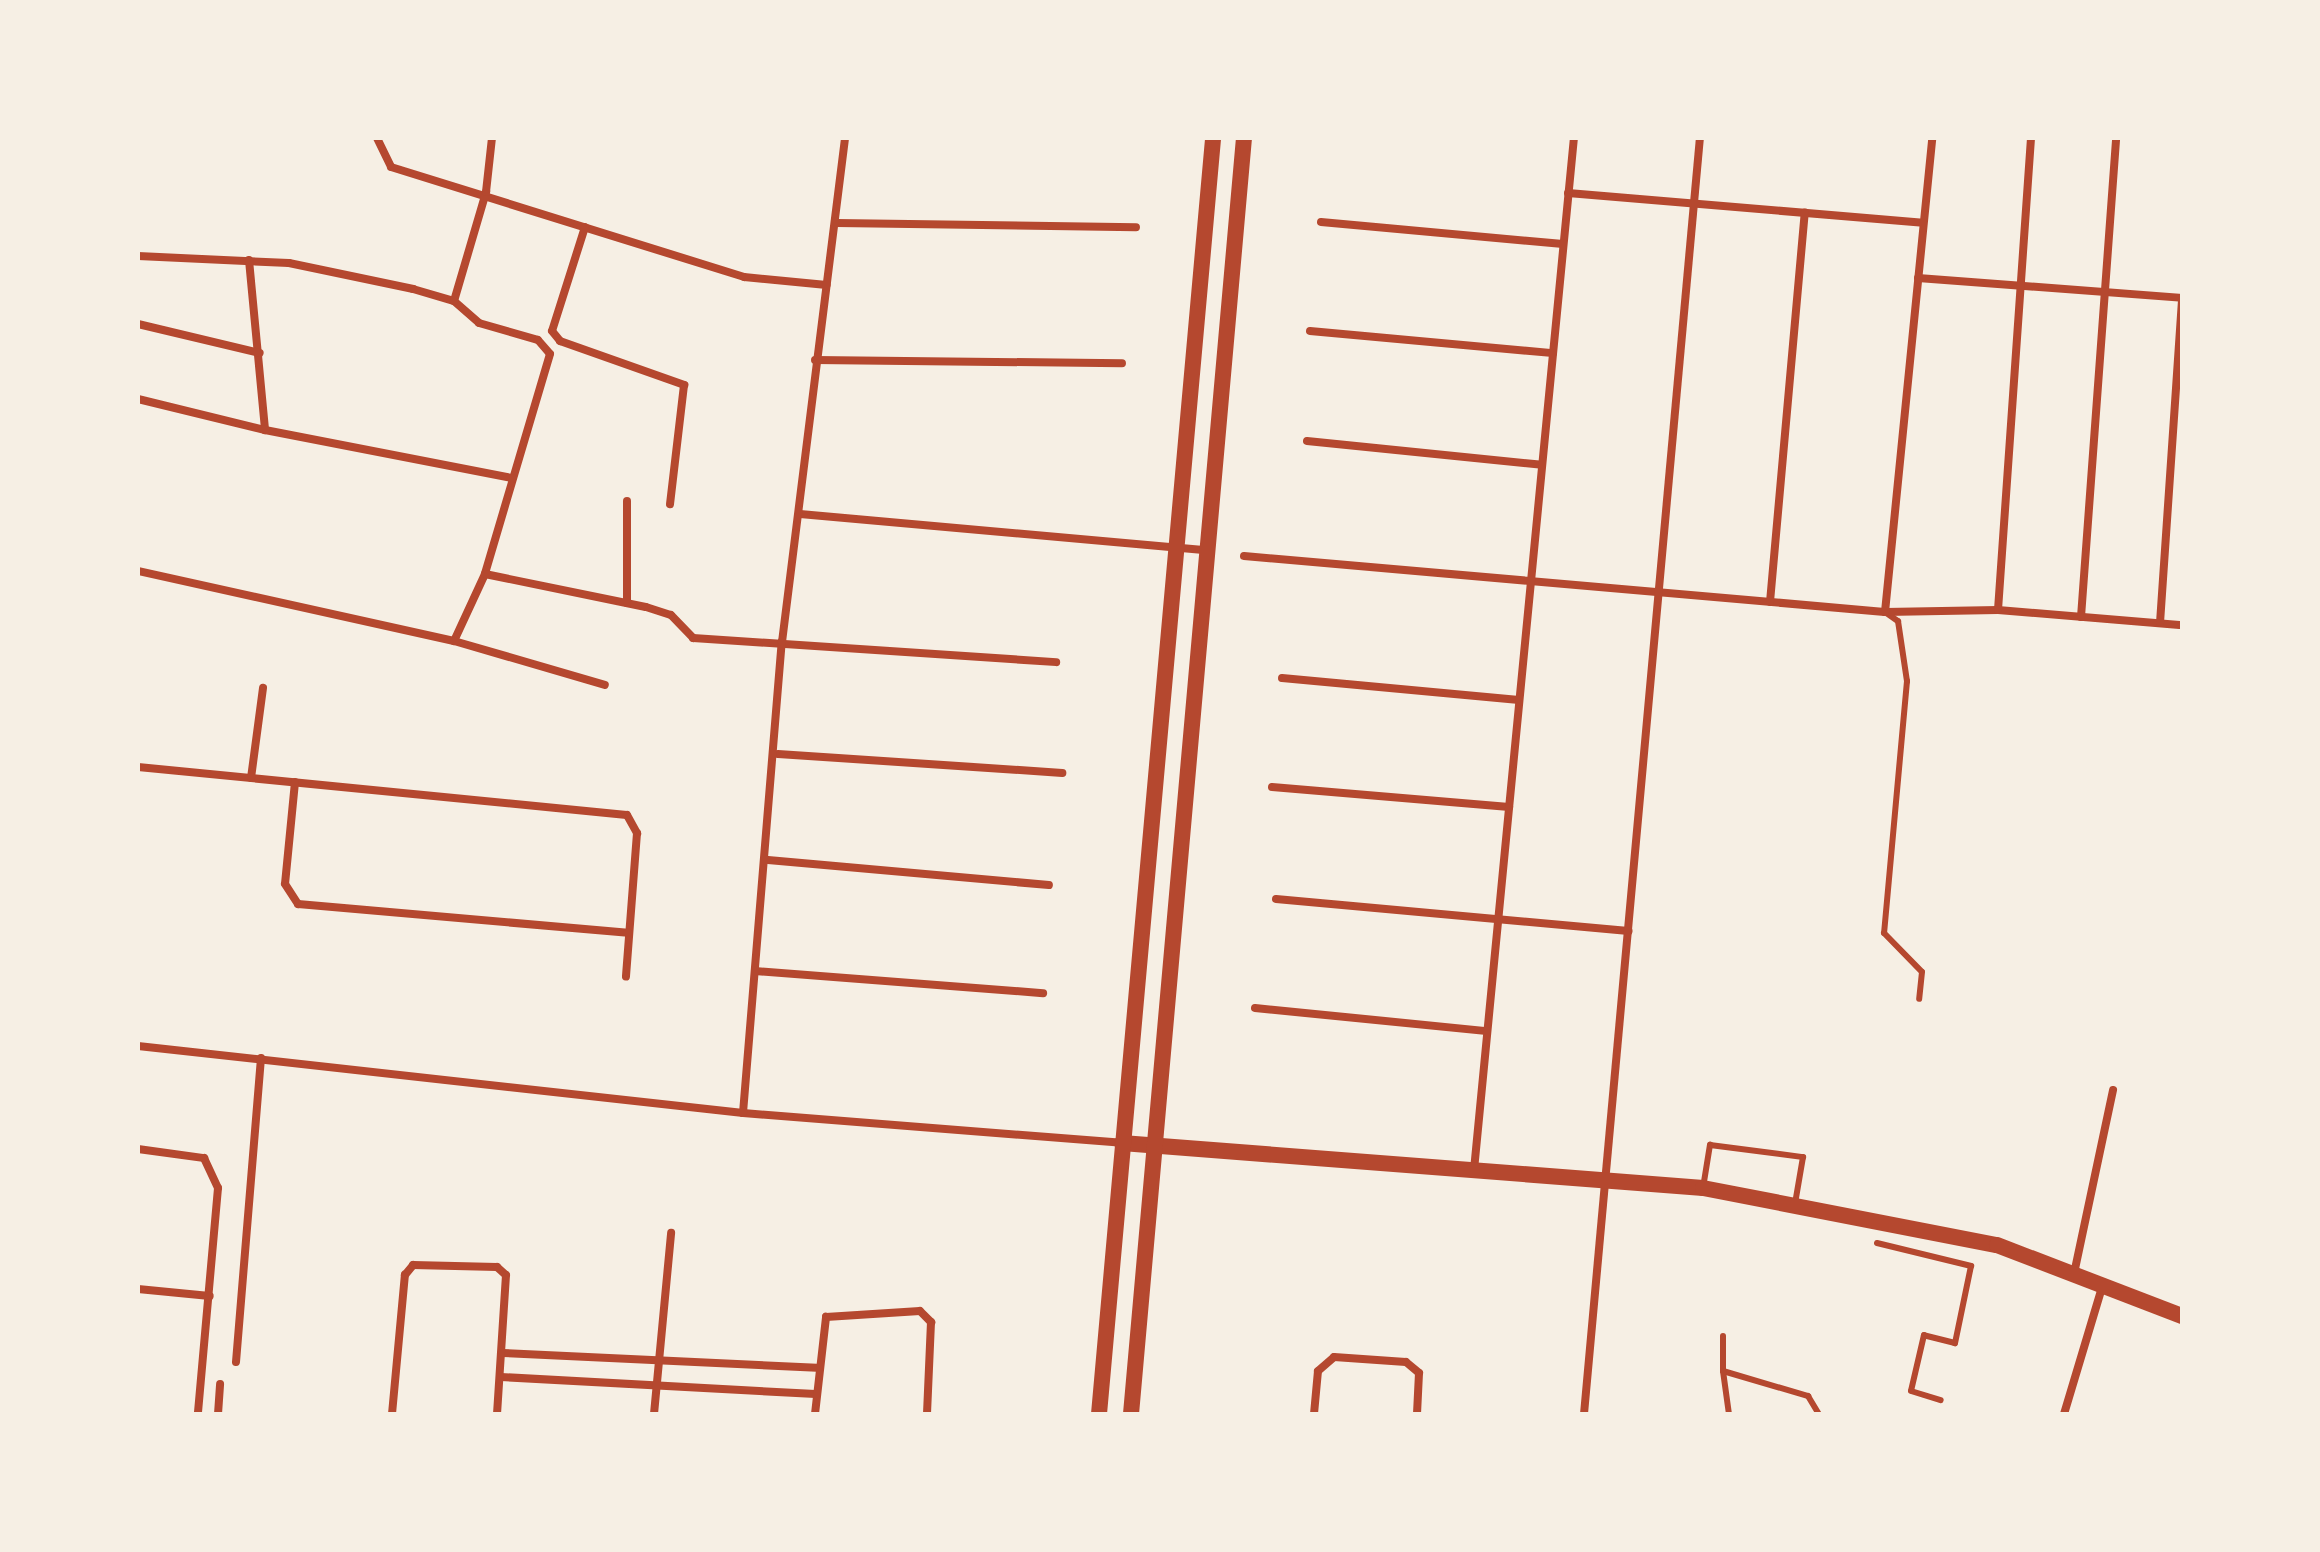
<!DOCTYPE html>
<style>
body{margin:0}
#map{position:relative;width:2320px;height:1552px;overflow:hidden;background:#f6efe4;font-family:"PT Sans",sans-serif}
div>[style]{position:absolute}
.service>*{height:6px;margin:-3px;padding:0 3px;transform-origin:3px;border-radius:3px;background:#b5482f}
.minor>*{height:8px;margin:-4px;padding:0 4px;transform-origin:4px;border-radius:4px;background:#b5482f}
.secondary>*{height:16px;margin:-8px;padding:0 8px;transform-origin:8px;border-radius:8px;background:#b5482f}
span{translate:-50% -50%;white-space:nowrap;text-align:center;line-height:1.15;-webkit-text-stroke:6px #f6efe4;paint-order:stroke}
.frame{position:absolute;inset:0;border:140px solid #f6efe4;pointer-events:none}
</style>
<div id="map">
<div class="service">
<div style="left:1885px;top:612px;width:16px;rotate:35deg"></div>
<div style="left:1898px;top:621px;width:61px;rotate:81.5deg"></div>
<div style="left:1907px;top:681px;width:253px;rotate:95.2deg"></div>
<div style="left:1884px;top:933px;width:54px;rotate:45.7deg"></div>
<div style="left:1922px;top:972px;width:27px;rotate:96deg"></div>
<div style="left:1703px;top:1188px;width:44px;rotate:-80.8deg"></div>
<div style="left:1710px;top:1145px;width:94px;rotate:7.4deg"></div>
<div style="left:1803px;top:1157px;width:48px;rotate:99.7deg"></div>
<div style="left:1877px;top:1243px;width:97px;rotate:13.7deg"></div>
<div style="left:1971px;top:1266px;width:79px;rotate:101.7deg"></div>
<div style="left:1955px;top:1343px;width:32px;rotate:-166deg"></div>
<div style="left:1924px;top:1335px;width:57px;rotate:103.1deg"></div>
<div style="left:1911px;top:1391px;width:31px;rotate:17deg"></div>
<div style="left:1723px;top:1336px;width:35px;rotate:90deg"></div>
<div style="left:1723px;top:1371px;width:89px;rotate:16.4deg"></div>
<div style="left:1808px;top:1396px;width:21px;rotate:59deg"></div>
<div style="left:1723px;top:1371px;width:43px;rotate:82.1deg"></div>
</div>
<div class="minor">
<div style="left:377px;top:138px;width:32px;rotate:64deg"></div>
<div style="left:391px;top:167px;width:370px;rotate:17.3deg"></div>
<div style="left:744px;top:277px;width:83px;rotate:5.5deg"></div>
<div style="left:1568px;top:193px;width:356px;rotate:4.8deg"></div>
<div style="left:1321px;top:222px;width:243px;rotate:5.2deg"></div>
<div style="left:837px;top:223px;width:299px;rotate:0.8deg"></div>
<div style="left:585px;top:227px;width:109px;rotate:107.6deg"></div>
<div style="left:552px;top:331px;width:13px;rotate:51deg"></div>
<div style="left:560px;top:341px;width:132px;rotate:19.5deg"></div>
<div style="left:684px;top:385px;width:120px;rotate:96.7deg"></div>
<div style="left:138px;top:256px;width:151px;rotate:2.7deg"></div>
<div style="left:289px;top:263px;width:127px;rotate:11.8deg"></div>
<div style="left:413px;top:289px;width:43px;rotate:16.3deg"></div>
<div style="left:454px;top:301px;width:33px;rotate:41deg"></div>
<div style="left:479px;top:323px;width:61px;rotate:16.1deg"></div>
<div style="left:538px;top:340px;width:18px;rotate:49deg"></div>
<div style="left:550px;top:354px;width:229px;rotate:106.5deg"></div>
<div style="left:485px;top:574px;width:74px;rotate:114.8deg"></div>
<div style="left:454px;top:641px;width:324px;rotate:-167.5deg"></div>
<div style="left:249px;top:260px;width:171px;rotate:84.6deg"></div>
<div style="left:265px;top:430px;width:252px;rotate:11deg"></div>
<div style="left:1918px;top:278px;width:265px;rotate:4.3deg"></div>
<div style="left:454px;top:301px;width:114px;rotate:-73.6deg"></div>
<div style="left:486px;top:192px;width:54px;rotate:-83.7deg"></div>
<div style="left:138px;top:324px;width:125px;rotate:13.4deg"></div>
<div style="left:1310px;top:331px;width:244px;rotate:5.2deg"></div>
<div style="left:815px;top:360px;width:307px;rotate:0.6deg"></div>
<div style="left:138px;top:399px;width:131px;rotate:13.7deg"></div>
<div style="left:1307px;top:441px;width:236px;rotate:5.8deg"></div>
<div style="left:800px;top:514px;width:405px;rotate:5.1deg"></div>
<div style="left:1244px;top:556px;width:643px;rotate:4.99deg"></div>
<div style="left:1885px;top:612px;width:113px;rotate:-1deg"></div>
<div style="left:1998px;top:610px;width:185px;rotate:4.7deg"></div>
<div style="left:485px;top:574px;width:164px;rotate:11.6deg"></div>
<div style="left:646px;top:607px;width:26px;rotate:18deg"></div>
<div style="left:671px;top:615px;width:32px;rotate:46deg"></div>
<div style="left:693px;top:638px;width:364px;rotate:3.8deg"></div>
<div style="left:1770px;top:602px;width:391px;rotate:-84.9deg"></div>
<div style="left:627px;top:603px;width:102px;rotate:-90deg"></div>
<div style="left:1998px;top:610px;width:473px;rotate:-86deg"></div>
<div style="left:1885px;top:612px;width:476px;rotate:-84.3deg"></div>
<div style="left:2081px;top:617px;width:480px;rotate:-85.8deg"></div>
<div style="left:2160px;top:623px;width:324px;rotate:-86.1deg"></div>
<div style="left:454px;top:641px;width:157px;rotate:16.2deg"></div>
<div style="left:1282px;top:678px;width:238px;rotate:5.3deg"></div>
<div style="left:778px;top:754px;width:285px;rotate:3.8deg"></div>
<div style="left:138px;top:767px;width:491px;rotate:5.6deg"></div>
<div style="left:627px;top:815px;width:21px;rotate:61deg"></div>
<div style="left:637px;top:833px;width:144px;rotate:94.4deg"></div>
<div style="left:251px;top:778px;width:91px;rotate:-82.4deg"></div>
<div style="left:295px;top:782px;width:102px;rotate:95.6deg"></div>
<div style="left:285px;top:884px;width:24px;rotate:57deg"></div>
<div style="left:298px;top:904px;width:331px;rotate:5deg"></div>
<div style="left:1272px;top:787px;width:238px;rotate:4.8deg"></div>
<div style="left:768px;top:860px;width:282px;rotate:5.1deg"></div>
<div style="left:1276px;top:899px;width:354px;rotate:5.2deg"></div>
<div style="left:755px;top:971px;width:289px;rotate:4.4deg"></div>
<div style="left:1255px;top:1008px;width:233px;rotate:5.7deg"></div>
<div style="left:138px;top:1046px;width:609px;rotate:6.32deg"></div>
<div style="left:743px;top:1113px;width:380px;rotate:4.5deg"></div>
<div style="left:743px;top:1113px;width:473px;rotate:-85.3deg"></div>
<div style="left:782px;top:642px;width:508px;rotate:-82.87deg"></div>
<div style="left:138px;top:1149px;width:67px;rotate:7.8deg"></div>
<div style="left:204px;top:1158px;width:33px;rotate:65deg"></div>
<div style="left:218px;top:1188px;width:227px;rotate:95.1deg"></div>
<div style="left:1474px;top:1170px;width:1037px;rotate:-84.47deg"></div>
<div style="left:2075px;top:1269px;width:183px;rotate:-78deg"></div>
<div style="left:138px;top:1289px;width:72px;rotate:5.6deg"></div>
<div style="left:503px;top:1353px;width:314px;rotate:2.7deg"></div>
<div style="left:236px;top:1362px;width:305px;rotate:-85.3deg"></div>
<div style="left:501px;top:1377px;width:315px;rotate:3.1deg"></div>
<div style="left:218px;top:1414px;width:30px;rotate:-86deg"></div>
<div style="left:392px;top:1414px;width:140px;rotate:-84.7deg"></div>
<div style="left:405px;top:1275px;width:13px;rotate:-51deg"></div>
<div style="left:413px;top:1265px;width:84px;rotate:1.4deg"></div>
<div style="left:497px;top:1267px;width:12px;rotate:42deg"></div>
<div style="left:506px;top:1275px;width:139px;rotate:93.7deg"></div>
<div style="left:654px;top:1414px;width:182px;rotate:-84.6deg"></div>
<div style="left:815px;top:1414px;width:98px;rotate:-83.5deg"></div>
<div style="left:826px;top:1317px;width:94px;rotate:-3.7deg"></div>
<div style="left:920px;top:1311px;width:16px;rotate:45deg"></div>
<div style="left:931px;top:1322px;width:92px;rotate:92.5deg"></div>
<div style="left:1314px;top:1414px;width:43px;rotate:-84.7deg"></div>
<div style="left:1318px;top:1371px;width:21px;rotate:-41deg"></div>
<div style="left:1334px;top:1357px;width:72px;rotate:4deg"></div>
<div style="left:1406px;top:1362px;width:17px;rotate:40deg"></div>
<div style="left:1419px;top:1373px;width:41px;rotate:92.8deg"></div>
<div style="left:1584px;top:1414px;width:1281px;rotate:-84.81deg"></div>
<div style="left:2064px;top:1414px;width:136px;rotate:-73.3deg"></div>
</div>
<div class="secondary">
<div style="left:1122px;top:1143px;width:583px;rotate:4.43deg"></div>
<div style="left:1703px;top:1188px;width:299px;rotate:11deg"></div>
<div style="left:1997px;top:1245px;width:198px;rotate:21deg"></div>
<div style="left:1099px;top:1414px;width:1281px;rotate:-84.89deg"></div>
<div style="left:1131px;top:1414px;width:1281px;rotate:-84.94deg"></div>
</div>
<div class="frame"></div>
</div>
